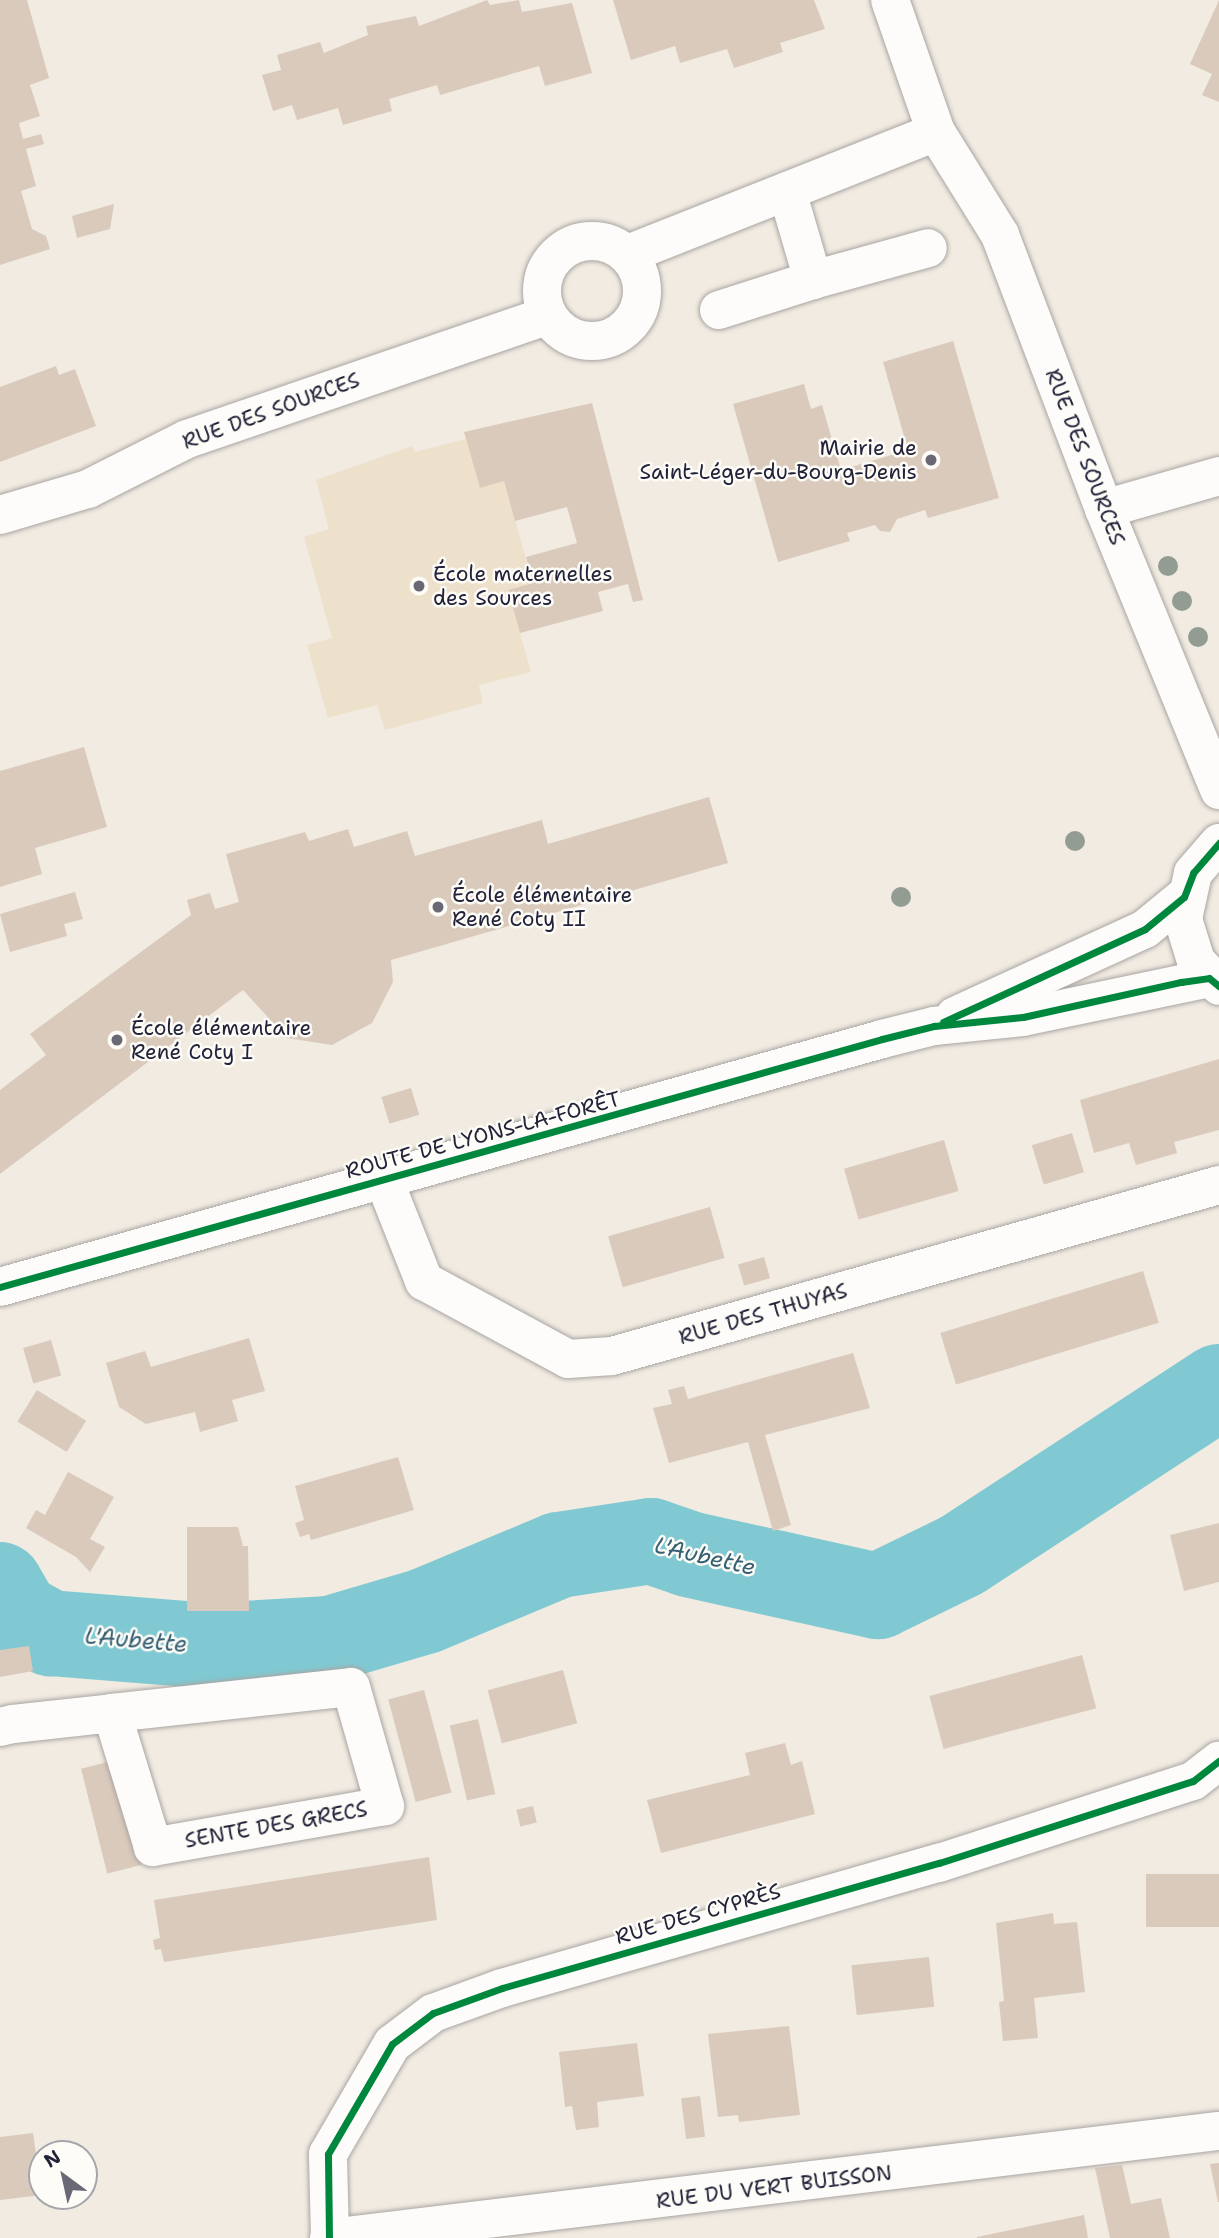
<!DOCTYPE html>
<meta charset="utf-8">
<style>
body{margin:0}
#map{position:relative;width:1219px;height:2238px;overflow:hidden;background:#f1ebe1;font-family:"Shantell Sans",sans-serif}
div>[style]{position:absolute}
.built>*{inset:0;background:#eee1cc}
.river>*{height:86px;margin:-43px;padding:0 43px;transform-origin:43px;border-radius:43px;background:#80c9d2}
.building>*{inset:0;background:#dacabc;transform-origin:0 0}
.roads{filter:drop-shadow(0 0 2px #a9a5a3) drop-shadow(0 0 2px #a9a5a3)}
.minor>*{height:38px;margin:-19px;padding:0 19px;transform-origin:19px;border-radius:19px;background:#fdfcfa}
.minor>.ring{margin:-19px;padding:0;box-sizing:content-box;background:none;border:38px solid #fdfcfa;border-radius:50%}
.major>*{height:38px;margin:-19px;padding:0 19px;transform-origin:19px;border-radius:19px;background:#fdfcfa}
.cycleway>*{height:7px;margin:-3.5px;padding:0 3.5px;transform-origin:3.5px;border-radius:3.5px;background:#00873e}
.trees>*{width:20px;height:20px;margin:-10px;border-radius:50%;background:#939c92}
.dots>*{width:19px;height:19px;translate:-50% -50%;box-sizing:border-box;border:4px solid #fdfcf7;border-radius:50%}
span{translate:-50% -50%;white-space:nowrap;text-align:center;line-height:1.15;-webkit-text-stroke:5px #fdfcf7;paint-order:stroke}
.street-label{font-size:21px;color:#22223b}
.poi-label{font-size:21px;color:#22223b}
.right{translate:-100% -50%;text-align:right}
.left{translate:0 -50%;text-align:left}
.water-label{font-size:23px;color:#345f75;font-style:italic}
.north{position:absolute;left:28px;top:2140px;width:70px;height:70px;box-sizing:border-box;background:#fdfcf7;border:2px solid #a5a5ac;border-radius:50%;rotate:327deg;font-size:19px;font-weight:700;line-height:28px;text-align:center;color:#22223b}
.north::after{content:'';display:block;margin:auto;width:24px;height:32px;background:#6a6875;clip-path:polygon(50% 0,100% 100%,50% 72%,0 100%)}
</style>
<div id="map">
<div class="built">
<div style="clip-path:polygon(466px 439px,480px 487px,504px 481px,533px 583px,508px 590px,531px 672px,479px 685px,483px 703px,385px 730px,377px 705px,328px 718px,307px 645px,332px 638px,304px 537px,329px 529px,316px 480px,412px 446px,415px 452px)"></div>
</div>
<div class="river">
<div style="left:0;top:1585px;width:34px;rotate:60deg"></div>
<div style="left:17px;top:1615px;width:38px;rotate:29deg"></div>
<div style="left:50px;top:1633px;width:162px;rotate:4.6deg"></div>
<div style="left:211px;top:1646px;width:119px;rotate:-3.4deg"></div>
<div style="left:330px;top:1639px;width:99px;rotate:-16.4deg"></div>
<div style="left:425px;top:1611px;width:145px;rotate:-22.7deg"></div>
<div style="left:559px;top:1555px;width:93px;rotate:-8.7deg"></div>
<div style="left:651px;top:1541px;width:39px;rotate:19deg"></div>
<div style="left:688px;top:1554px;width:195px;rotate:12.5deg"></div>
<div style="left:878px;top:1596px;width:93px;rotate:-26deg"></div>
<div style="left:962px;top:1555px;width:307px;rotate:-33.2deg"></div>
</div>
<div class="building">
<div style="clip-path:polygon(0 0,27px 0,49px 78px,30px 85px,40px 116px,19px 123px,23px 139px,41px 134px,44px 144px,26px 149px,36px 186px,21px 191px,32px 229px,46px 236px,50px 249px,0 265px)"></div>
<div style="clip-path:polygon(487px 0,490px 5px,519px 0,522px 12px,572px 3px,592px 73px,545px 86px,539px 66px,440px 95px,437px 85px,389px 99px,392px 111px,343px 125px,338px 108px,297px 120px,292px 105px,273px 111px,262px 75px,281px 70px,277px 55px,320px 42px,324px 53px,368px 35px,366px 26px,416px 16px,419px 26px)"></div>
<div style="clip-path:polygon(613px 0,814px 0,825px 29px,780px 43px,783px 52px,734px 68px,727px 49px,680px 63px,675px 46px,631px 60px)"></div>
<div style="clip-path:polygon(1219px 0,1219px 102px,1202px 95px,1212px 74px,1190px 64px)"></div>
<div style="clip-path:polygon(114px 204px,110px 229px,77px 238px,72px 216px)"></div>
<div style="clip-path:polygon(953px 341px,999px 498px,928px 518px,925px 510px,897px 519px,890px 532px,880px 531px,875px 525px,847px 533px,850px 541px,778px 562px,733px 404px,804px 384px,811px 409px,822px 405px,841px 470px,908px 450px,883px 362px)"></div>
<div style="clip-path:polygon(56px 366px,59px 375px,75px 369px,96px 426px,0 462px,0 387px)"></div>
<div style="clip-path:polygon(592px 403px,643px 600px,633px 602px,628px 584px,598px 592px,603px 611px,520px 633px,508px 590px,533px 583px,526px 557px,577px 543px,567px 507px,515px 521px,504px 481px,480px 488px,464px 432px)"></div>
<div style="clip-path:polygon(84px 747px,107px 827px,35px 848px,42px 874px,0 887px,0 771px)"></div>
<div style="clip-path:polygon(709px 797px,728px 863px,391px 960px,393px 982px,372px 1023px,332px 1045px,287px 1038px,243px 990px,0 1174px,0 1090px,46px 1055px,30px 1034px,191px 915px,187px 900px,210px 893px,215px 909px,239px 902px,226px 854px,305px 832px,309px 841px,348px 829px,354px 847px,407px 831px,415px 856px,542px 820px,548px 844px)"></div>
<div style="clip-path:polygon(75px 892px,83px 919px,64px 924px,67px 936px,10px 952px,0 914px)"></div>
<div style="clip-path:polygon(1219px 1059px,1219px 1130px,1174px 1142px,1177px 1153px,1136px 1165px,1129px 1143px,1094px 1153px,1080px 1100px)"></div>
<div style="left:411px;top:1088px;width:28px;height:31px;rotate:73deg"></div>
<div style="left:1072px;top:1133px;width:41px;height:42px;rotate:73deg"></div>
<div style="left:944px;top:1140px;width:53px;height:104px;rotate:74deg"></div>
<div style="left:710px;top:1207px;width:53px;height:106px;rotate:74deg"></div>
<div style="left:764px;top:1257px;width:22px;height:27px;rotate:74deg"></div>
<div style="left:1143px;top:1271px;width:54px;height:212px;rotate:73deg"></div>
<div style="clip-path:polygon(249px 1338px,265px 1391px,232px 1400px,238px 1421px,200px 1432px,195px 1412px,146px 1424px,119px 1407px,106px 1363px,145px 1351px,151px 1367px)"></div>
<div style="left:51px;top:1340px;width:37px;height:29px;rotate:74deg"></div>
<div style="clip-path:polygon(853px 1353px,870px 1408px,765px 1435px,791px 1525px,773px 1531px,748px 1442px,669px 1463px,653px 1408px,672px 1404px,668px 1390px,684px 1386px,688px 1399px)"></div>
<div style="left:37px;top:1390px;width:58px;height:37px;rotate:32deg"></div>
<div style="clip-path:polygon(398px 1457px,414px 1510px,311px 1540px,309px 1534px,300px 1537px,295px 1523px,304px 1520px,295px 1486px)"></div>
<div style="clip-path:polygon(68px 1472px,114px 1497px,90px 1539px,105px 1547px,90px 1572px,76px 1557px,26px 1528px,36px 1510px,45px 1515px)"></div>
<div style="clip-path:polygon(1219px 1523px,1219px 1582px,1184px 1591px,1170px 1535px)"></div>
<div style="clip-path:polygon(187px 1527px,238px 1527px,243px 1546px,248px 1546px,249px 1611px,187px 1611px)"></div>
<div style="clip-path:polygon(29px 1646px,33px 1671px,0 1677px,0 1650px)"></div>
<div style="left:1082px;top:1655px;width:55px;height:158px;rotate:75deg"></div>
<div style="left:563px;top:1670px;width:55px;height:78px;rotate:75deg"></div>
<div style="left:424px;top:1690px;width:106px;height:37px;rotate:75deg"></div>
<div style="left:478px;top:1719px;width:77px;height:29px;rotate:77deg"></div>
<div style="clip-path:polygon(785px 1743px,791px 1765px,802px 1761px,815px 1814px,661px 1853px,647px 1800px,750px 1775px,745px 1753px)"></div>
<div style="left:116px;top:1760px;width:108px;height:36px;rotate:76deg"></div>
<div style="left:533px;top:1806px;width:17px;height:17px;rotate:77deg"></div>
<div style="clip-path:polygon(429px 1857px,437px 1920px,164px 1962px,161px 1949px,155px 1950px,153px 1940px,160px 1938px,154px 1900px)"></div>
<div style="left:1219px;top:1874px;width:53px;height:73px;rotate:90deg"></div>
<div style="clip-path:polygon(1053px 1913px,1054px 1924px,1077px 1922px,1085px 1992px,1034px 1998px,1038px 2038px,1003px 2041px,999px 2002px,1004px 2001px,996px 1923px)"></div>
<div style="left:929px;top:1957px;width:50px;height:78px;rotate:84deg"></div>
<div style="clip-path:polygon(789px 2026px,800px 2115px,739px 2122px,738px 2115px,718px 2117px,708px 2034px)"></div>
<div style="clip-path:polygon(637px 2043px,644px 2096px,597px 2102px,599px 2127px,576px 2130px,572px 2106px,565px 2107px,559px 2052px)"></div>
<div style="left:700px;top:2096px;width:41px;height:19px;rotate:83deg"></div>
<div style="clip-path:polygon(33px 2133px,42px 2195px,0 2200px,0 2137px)"></div>
<div style="clip-path:polygon(1219px 2163px,1219px 2202px,1218px 2202px,1210px 2164px)"></div>
<div style="clip-path:polygon(1122px 2165px,1131px 2204px,1161px 2198px,1170px 2238px,1110px 2238px,1095px 2168px)"></div>
<div style="clip-path:polygon(1084px 2215px,1088px 2238px,977px 2238px,977px 2237px)"></div>
</div>
<div class="roads">
<div class="minor">
<div style="left:890px;top:0;width:140px;rotate:70.8deg"></div>
<div style="left:936px;top:132px;width:121px;rotate:58.1deg"></div>
<div style="left:1000px;top:235px;width:293px;rotate:69.2deg"></div>
<div style="left:1104px;top:509px;width:304px;rotate:67.7deg"></div>
<div style="left:787px;top:191px;width:93px;rotate:73.7deg"></div>
<div style="left:813px;top:280px;width:119px;rotate:-15.5deg"></div>
<div class="ring" style="left:542px;top:241px;width:62px;height:62px"></div>
<div style="left:628px;top:254px;width:331px;rotate:-21.6deg"></div>
<div style="left:719px;top:310px;width:99px;rotate:-17.7deg"></div>
<div style="left:1104px;top:509px;width:120px;rotate:-16deg"></div>
<div style="left:0;top:515px;width:92px;rotate:-16.5deg"></div>
<div style="left:88px;top:489px;width:111px;rotate:-26.8deg"></div>
<div style="left:187px;top:439px;width:380px;rotate:-18.9deg"></div>
<div style="left:384px;top:1180px;width:109px;rotate:68.4deg"></div>
<div style="left:424px;top:1281px;width:164px;rotate:28.4deg"></div>
<div style="left:568px;top:1359px;width:44px;rotate:-3.9deg"></div>
<div style="left:612px;top:1356px;width:631px;rotate:-15.73deg"></div>
<div style="left:0;top:1727px;width:13px;rotate:-13deg"></div>
<div style="left:13px;top:1724px;width:100px;rotate:-6.3deg"></div>
<div style="left:112px;top:1713px;width:240px;rotate:-6.2deg"></div>
<div style="left:351px;top:1687px;width:124px;rotate:74.1deg"></div>
<div style="left:385px;top:1806px;width:236px;rotate:170deg"></div>
<div style="left:153px;top:1847px;width:140px;rotate:-107deg"></div>
<div style="left:329px;top:2238px;width:896px;rotate:-6.86deg"></div>
<div style="left:330px;top:2238px;width:84px;rotate:-91.4deg"></div>
<div style="left:328px;top:2154px;width:127px;rotate:-59.8deg"></div>
<div style="left:392px;top:2044px;width:51px;rotate:-37.1deg"></div>
<div style="left:433px;top:2013px;width:73px;rotate:-19.9deg"></div>
<div style="left:502px;top:1988px;width:455px;rotate:-16deg"></div>
<div style="left:939px;top:1863px;width:267px;rotate:-17.9deg"></div>
<div style="left:1193px;top:1781px;width:33px;rotate:-38deg"></div>
</div>
<div class="major">
<div style="left:1219px;top:843px;width:40px;rotate:131deg"></div>
<div style="left:1193px;top:873px;width:47px;rotate:102.3deg"></div>
<div style="left:1183px;top:919px;width:44px;rotate:72.8deg"></div>
<div style="left:1196px;top:961px;width:34px;rotate:47deg"></div>
<div style="left:955px;top:1016px;width:209px;rotate:-24.6deg"></div>
<div style="left:1145px;top:929px;width:50px;rotate:-39.4deg"></div>
<div style="left:0;top:1287px;width:916px;rotate:-15.7deg"></div>
<div style="left:882px;top:1039px;width:54px;rotate:-14deg"></div>
<div style="left:934px;top:1026px;width:89px;rotate:-5.8deg"></div>
<div style="left:1023px;top:1017px;width:190px;rotate:-11.8deg"></div>
</div>
</div>
<div class="cycleway">
<div style="left:943px;top:1022px;width:222px;rotate:-24.7deg"></div>
<div style="left:1145px;top:929px;width:50px;rotate:-39.4deg"></div>
<div style="left:1184px;top:897px;width:26px;rotate:-69deg"></div>
<div style="left:1193px;top:873px;width:40px;rotate:-49deg"></div>
<div style="left:0;top:1287px;width:916px;rotate:-15.7deg"></div>
<div style="left:882px;top:1039px;width:54px;rotate:-14deg"></div>
<div style="left:934px;top:1026px;width:89px;rotate:-5.8deg"></div>
<div style="left:1023px;top:1017px;width:162px;rotate:-12.5deg"></div>
<div style="left:1181px;top:982px;width:28px;rotate:-8deg"></div>
<div style="left:1209px;top:978px;width:13px;rotate:39deg"></div>
<div style="left:329px;top:2238px;width:84px;rotate:-90.7deg"></div>
<div style="left:328px;top:2154px;width:127px;rotate:-59.8deg"></div>
<div style="left:392px;top:2044px;width:51px;rotate:-37.1deg"></div>
<div style="left:433px;top:2013px;width:73px;rotate:-19.9deg"></div>
<div style="left:502px;top:1988px;width:455px;rotate:-16deg"></div>
<div style="left:939px;top:1863px;width:267px;rotate:-17.9deg"></div>
<div style="left:1193px;top:1781px;width:33px;rotate:-38deg"></div>
</div>
<div class="trees">
<div style="left:1168px;top:566px"></div>
<div style="left:1182px;top:601px"></div>
<div style="left:1198px;top:637px"></div>
<div style="left:1075px;top:841px"></div>
<div style="left:901px;top:897px"></div>
</div>
<div class="dots">
<div style="left:931px;top:460px;background:#6a6875"></div>
<div style="left:419px;top:586px;background:#6a6875"></div>
<div style="left:438px;top:907px;background:#6a6875"></div>
<div style="left:117px;top:1040px;background:#6a6875"></div>
</div>
<div class="street-label">
<span style="left:271px;top:411px;rotate:-20deg">RUE DES SOURCES</span>
<span style="left:1085px;top:457px;rotate:69deg">RUE DES SOURCES</span>
<span style="left:483px;top:1135px;rotate:-15deg">ROUTE DE LYONS-LA-FORÊT</span>
<span style="left:763px;top:1314px;rotate:-16deg">RUE DES THUYAS</span>
<span style="left:276px;top:1825px;rotate:-10deg">SENTE DES GRECS</span>
<span style="left:698px;top:1914px;rotate:-16deg">RUE DES CYPRÈS</span>
<span style="left:774px;top:2187px;rotate:-7deg">RUE DU VERT BUISSON</span>
</div>
<div class="poi-label">
<span class="right" style="left:917px;top:460px">Mairie de<br>Saint-Léger-du-Bourg-Denis</span>
<span class="left" style="left:433px;top:586px">École maternelles<br>des Sources</span>
<span class="left" style="left:452px;top:907px">École élémentaire<br>René Coty II</span>
<span class="left" style="left:131px;top:1040px">École élémentaire<br>René Coty I</span>
</div>
<div class="water-label">
<span style="left:705px;top:1556px;rotate:13deg">L'Aubette</span>
<span style="left:136px;top:1640px;rotate:5deg">L'Aubette</span>
</div>
<div class="north">N</div>
</div>
